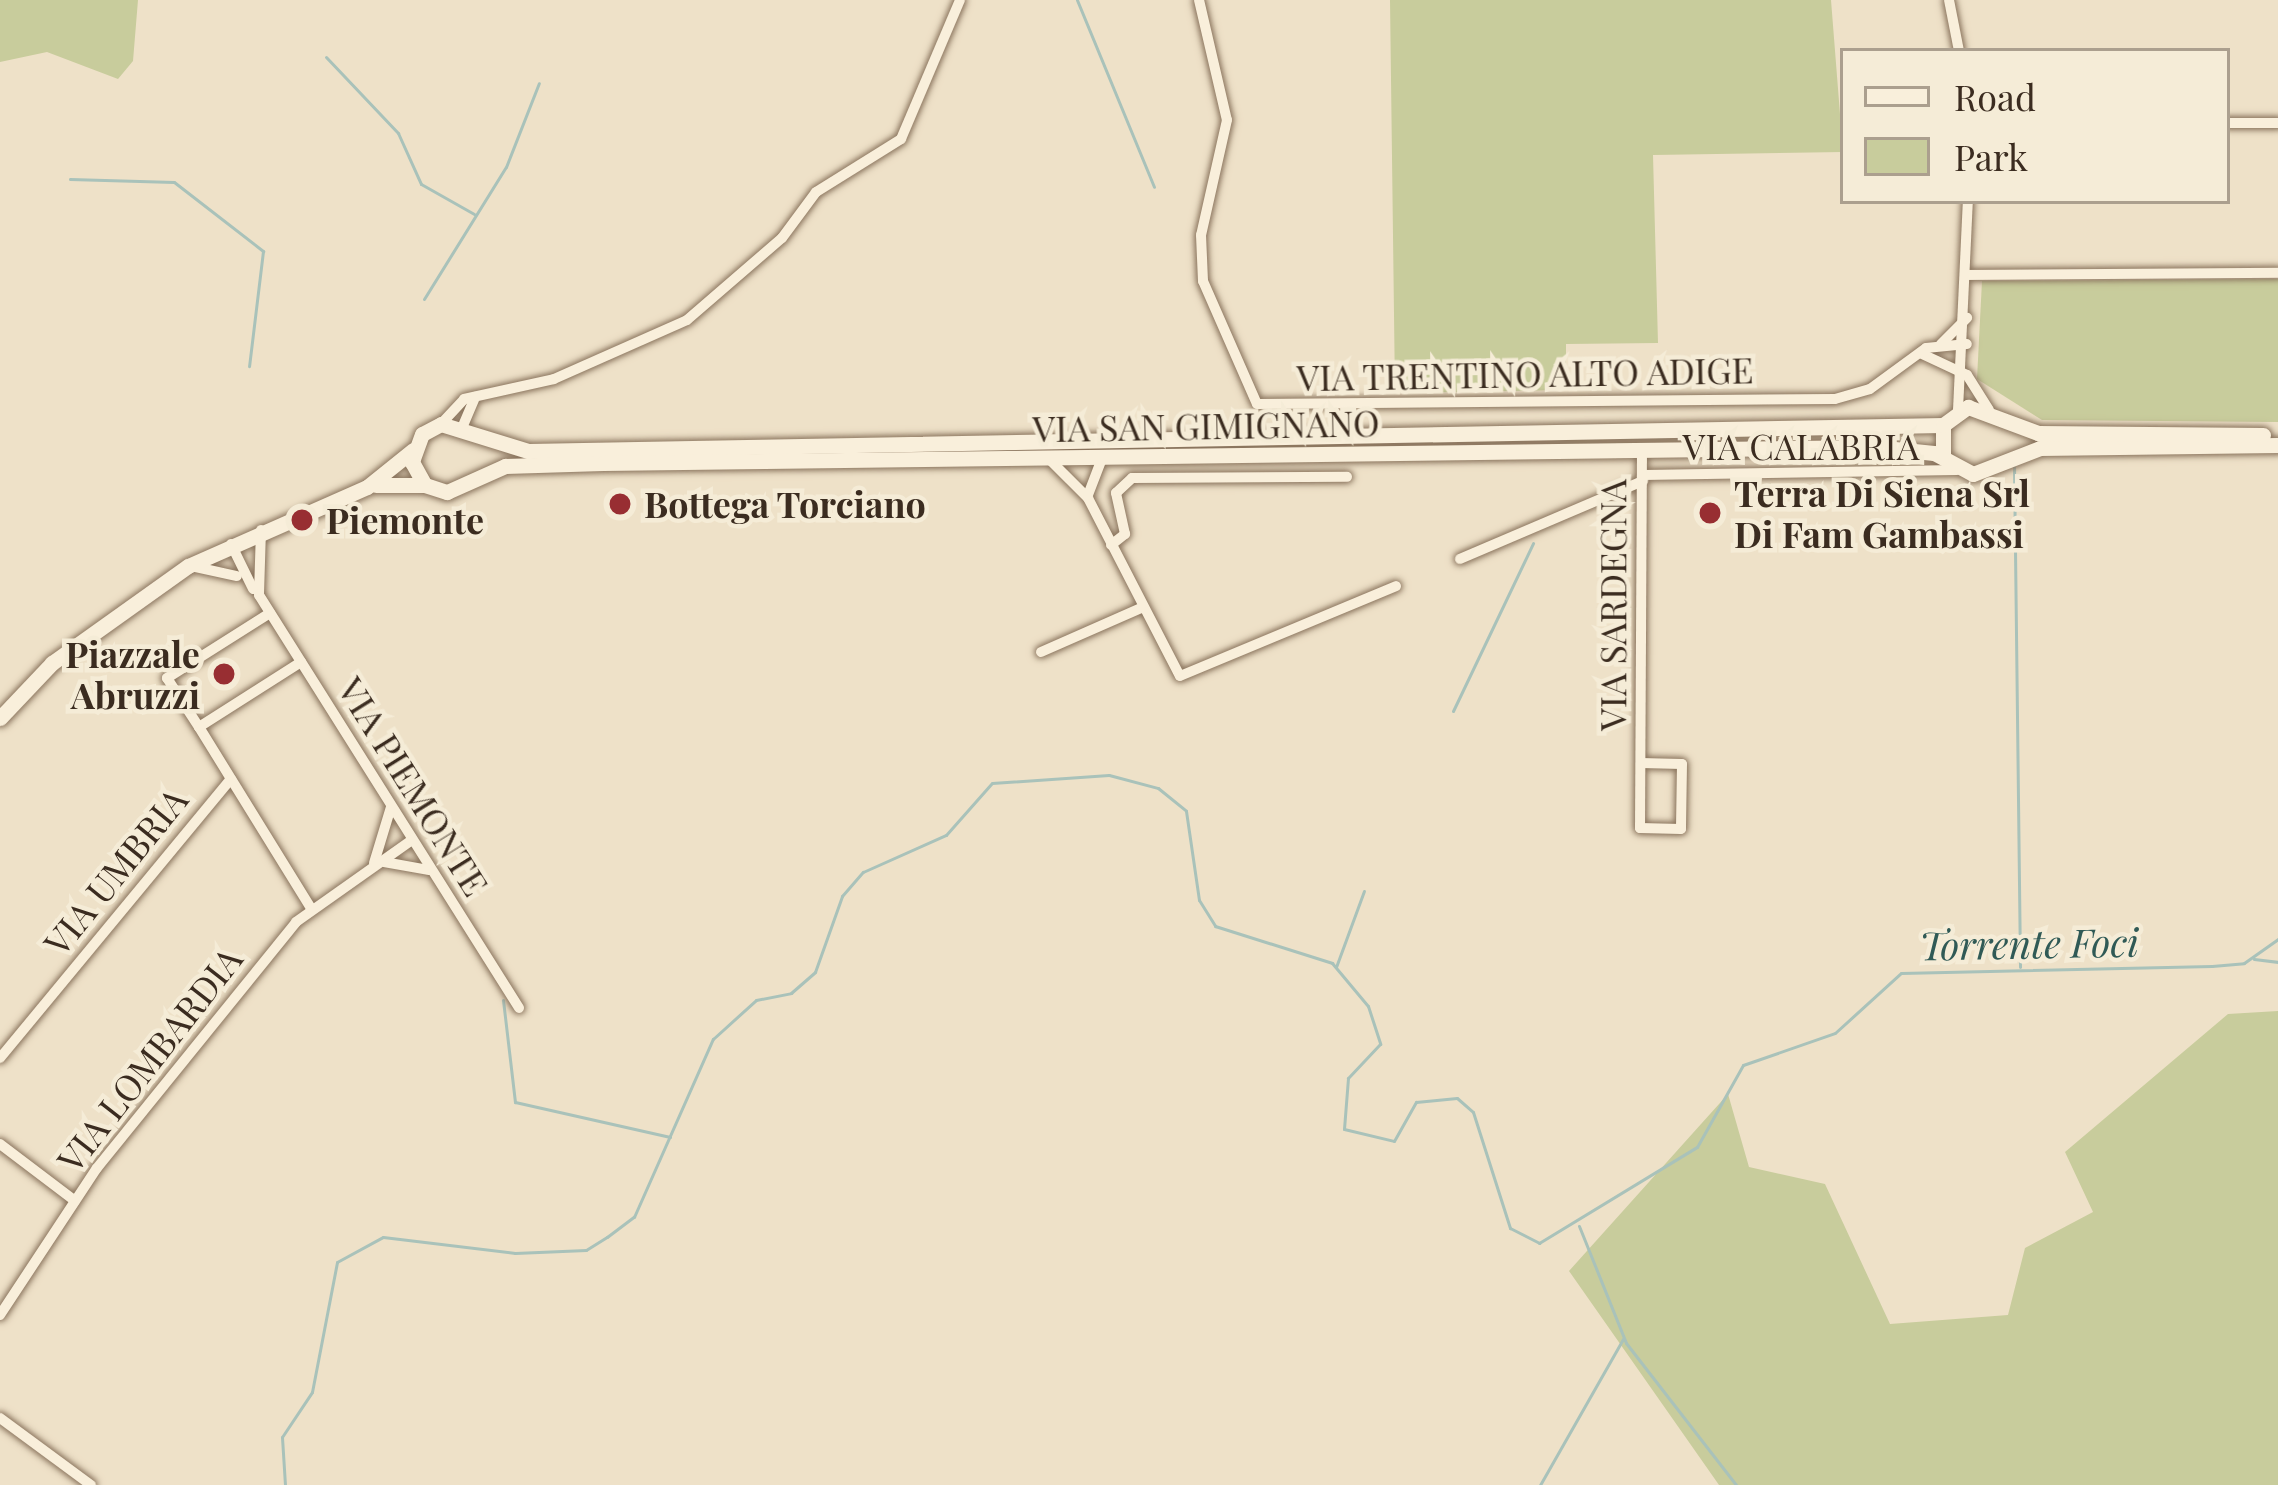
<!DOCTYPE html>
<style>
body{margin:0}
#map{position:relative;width:2278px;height:1485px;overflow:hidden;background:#eee1c8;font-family:"Playfair Display",serif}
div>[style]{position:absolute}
.green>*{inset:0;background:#c8cc9c}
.stream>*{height:3px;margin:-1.5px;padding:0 1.5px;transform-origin:1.5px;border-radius:1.5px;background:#a9c2ba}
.roads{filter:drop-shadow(0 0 3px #8a745d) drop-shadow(0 0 3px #8a745d)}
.street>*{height:10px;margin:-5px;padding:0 5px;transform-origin:5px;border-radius:5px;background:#f9efdb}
.secondary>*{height:15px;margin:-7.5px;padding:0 7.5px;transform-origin:7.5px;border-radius:7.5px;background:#f9efdb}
.dots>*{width:33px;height:33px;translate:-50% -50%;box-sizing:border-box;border:6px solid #f5ecd7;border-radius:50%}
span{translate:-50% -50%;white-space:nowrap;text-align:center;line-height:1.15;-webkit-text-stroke:9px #f5ecd7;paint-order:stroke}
.street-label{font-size:36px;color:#3b2c20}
.poi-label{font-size:36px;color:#3b2c20;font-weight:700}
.left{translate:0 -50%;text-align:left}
.right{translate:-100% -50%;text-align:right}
.water-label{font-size:39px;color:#305a56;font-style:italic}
.legend{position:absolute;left:1840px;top:48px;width:390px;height:156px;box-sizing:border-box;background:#f5ecd7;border:3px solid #ab9f8e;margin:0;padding:15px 21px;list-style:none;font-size:36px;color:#3b2c20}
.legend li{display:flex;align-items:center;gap:24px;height:60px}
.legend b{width:60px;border:3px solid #ab9f8e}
</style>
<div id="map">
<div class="green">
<div style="clip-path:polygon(0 0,138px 0,133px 61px,118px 79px,47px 52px,0 62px)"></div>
<div style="clip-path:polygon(1390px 0,1831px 0,1843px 152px,1653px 155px,1658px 343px,1566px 344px,1566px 390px,1395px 393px)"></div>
<div style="clip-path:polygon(2278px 279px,2278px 422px,2042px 420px,1977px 379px,1982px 281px)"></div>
<div style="clip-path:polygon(2278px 1011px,2278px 1485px,1719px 1485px,1569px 1271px,1728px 1094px,1749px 1167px,1825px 1184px,1890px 1324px,2008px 1315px,2025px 1248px,2093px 1212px,2065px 1152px,2228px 1014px)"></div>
</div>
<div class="stream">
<div style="left:1077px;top:0;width:202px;rotate:67.6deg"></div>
<div style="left:326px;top:57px;width:105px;rotate:46.5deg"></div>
<div style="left:398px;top:133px;width:56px;rotate:65.7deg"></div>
<div style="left:421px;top:184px;width:61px;rotate:29.5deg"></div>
<div style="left:70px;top:179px;width:104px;rotate:1.7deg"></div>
<div style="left:174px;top:182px;width:113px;rotate:37.8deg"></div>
<div style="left:263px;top:251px;width:116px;rotate:96.9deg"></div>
<div style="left:424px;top:299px;width:155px;rotate:-58.2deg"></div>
<div style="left:506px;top:167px;width:90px;rotate:-68.6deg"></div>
<div style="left:2014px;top:467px;width:500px;rotate:89.31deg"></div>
<div style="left:1453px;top:711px;width:186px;rotate:-64.5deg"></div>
<div style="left:2254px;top:959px;width:24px;rotate:7deg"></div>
<div style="left:1336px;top:967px;width:81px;rotate:-69.8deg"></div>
<div style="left:503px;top:1000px;width:103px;rotate:83.3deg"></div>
<div style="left:515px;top:1102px;width:159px;rotate:12.7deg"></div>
<div style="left:1579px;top:1226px;width:126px;rotate:68.1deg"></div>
<div style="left:1626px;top:1343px;width:180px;rotate:52.2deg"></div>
<div style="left:285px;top:1485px;width:48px;rotate:-93.6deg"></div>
<div style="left:282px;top:1437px;width:54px;rotate:-56.3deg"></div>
<div style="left:312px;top:1392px;width:132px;rotate:-79.1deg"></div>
<div style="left:337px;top:1262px;width:52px;rotate:-28.5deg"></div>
<div style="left:383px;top:1237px;width:133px;rotate:6.9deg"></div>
<div style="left:515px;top:1253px;width:71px;rotate:-2.4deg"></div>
<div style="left:586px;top:1250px;width:25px;rotate:-32deg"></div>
<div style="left:607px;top:1237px;width:34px;rotate:-37deg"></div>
<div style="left:634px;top:1217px;width:195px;rotate:-66.1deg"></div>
<div style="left:713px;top:1039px;width:58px;rotate:-42.2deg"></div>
<div style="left:756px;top:1000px;width:36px;rotate:-11deg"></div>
<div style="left:791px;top:993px;width:32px;rotate:-41deg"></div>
<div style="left:815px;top:972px;width:81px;rotate:-70.4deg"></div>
<div style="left:842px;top:896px;width:32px;rotate:-49deg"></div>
<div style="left:863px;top:872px;width:91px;rotate:-24deg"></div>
<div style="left:946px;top:835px;width:69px;rotate:-48.5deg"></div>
<div style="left:992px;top:783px;width:117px;rotate:-3.9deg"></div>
<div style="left:1109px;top:775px;width:51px;rotate:14.9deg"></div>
<div style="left:1158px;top:788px;width:36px;rotate:39deg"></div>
<div style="left:1186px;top:811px;width:90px;rotate:81.7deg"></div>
<div style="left:1199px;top:900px;width:31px;rotate:58deg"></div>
<div style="left:1215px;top:926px;width:123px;rotate:17.5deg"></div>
<div style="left:1332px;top:963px;width:56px;rotate:50.1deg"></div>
<div style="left:1368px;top:1006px;width:40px;rotate:72deg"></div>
<div style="left:1380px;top:1044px;width:47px;rotate:133.3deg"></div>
<div style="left:1348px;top:1078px;width:51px;rotate:94.5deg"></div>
<div style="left:1344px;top:1129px;width:51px;rotate:13.5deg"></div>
<div style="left:1394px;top:1141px;width:45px;rotate:-60.6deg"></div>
<div style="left:1416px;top:1102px;width:41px;rotate:-5.6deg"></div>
<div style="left:1457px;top:1098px;width:21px;rotate:41deg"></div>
<div style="left:1473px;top:1112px;width:122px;rotate:72.3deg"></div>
<div style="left:1510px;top:1228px;width:33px;rotate:27deg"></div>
<div style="left:1539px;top:1243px;width:185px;rotate:-31.3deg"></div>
<div style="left:1697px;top:1147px;width:94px;rotate:-60.7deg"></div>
<div style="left:1743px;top:1065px;width:97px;rotate:-19.2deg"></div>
<div style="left:1835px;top:1033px;width:89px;rotate:-42.3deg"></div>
<div style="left:1901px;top:973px;width:311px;rotate:-1.3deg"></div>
<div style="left:2212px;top:966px;width:32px;rotate:-5deg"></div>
<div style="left:2244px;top:963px;width:42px;rotate:-35.2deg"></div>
<div style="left:1540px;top:1485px;width:168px;rotate:-60.4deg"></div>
</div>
<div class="roads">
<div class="street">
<div style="left:1199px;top:0;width:123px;rotate:76.9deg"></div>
<div style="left:1227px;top:120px;width:118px;rotate:102.7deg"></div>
<div style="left:1201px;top:235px;width:46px;rotate:87.5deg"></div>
<div style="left:1203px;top:281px;width:134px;rotate:66.3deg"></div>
<div style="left:1257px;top:404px;width:578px;rotate:-0.5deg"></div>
<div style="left:1835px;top:399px;width:36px;rotate:-16deg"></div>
<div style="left:1870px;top:389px;width:69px;rotate:-36.2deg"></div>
<div style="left:1926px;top:348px;width:41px;rotate:-5.6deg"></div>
<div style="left:1949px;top:0;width:52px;rotate:78.9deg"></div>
<div style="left:2227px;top:123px;width:51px"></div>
<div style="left:1967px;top:275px;width:311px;rotate:-0.4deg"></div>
<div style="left:1941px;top:344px;width:37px;rotate:-45deg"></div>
<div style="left:1920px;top:353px;width:52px;rotate:25.1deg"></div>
<div style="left:1967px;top:375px;width:41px;rotate:57.8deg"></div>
<div style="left:1958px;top:410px;width:209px;rotate:-87.3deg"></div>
<div style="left:441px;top:424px;width:34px;rotate:-47deg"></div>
<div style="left:464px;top:399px;width:92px;rotate:-12.5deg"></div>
<div style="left:554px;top:379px;width:145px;rotate:-23.9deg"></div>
<div style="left:687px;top:320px;width:125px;rotate:-40.8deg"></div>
<div style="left:782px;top:238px;width:57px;rotate:-53.5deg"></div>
<div style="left:816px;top:192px;width:100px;rotate:-31.9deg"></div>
<div style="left:901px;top:139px;width:151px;rotate:-67deg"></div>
<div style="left:462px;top:428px;width:34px;rotate:-67deg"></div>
<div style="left:1047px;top:457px;width:58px;rotate:45deg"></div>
<div style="left:1088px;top:498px;width:200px;rotate:62.7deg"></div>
<div style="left:1180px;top:676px;width:234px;rotate:-22.6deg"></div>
<div style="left:1643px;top:475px;width:314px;rotate:-0.9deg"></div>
<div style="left:1088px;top:495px;width:40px;rotate:-69deg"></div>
<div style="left:261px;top:530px;width:65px;rotate:91.8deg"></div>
<div style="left:259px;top:595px;width:488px;rotate:57.8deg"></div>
<div style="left:231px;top:544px;width:50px;rotate:63.9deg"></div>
<div style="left:1111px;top:545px;width:18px;rotate:-38deg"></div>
<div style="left:1125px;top:534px;width:42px;rotate:-102.4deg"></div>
<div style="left:1116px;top:493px;width:22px;rotate:-43deg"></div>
<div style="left:1132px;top:478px;width:215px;rotate:-0.3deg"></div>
<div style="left:1460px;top:559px;width:199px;rotate:-23.1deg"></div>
<div style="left:191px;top:566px;width:47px;rotate:12.3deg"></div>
<div style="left:270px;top:613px;width:122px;rotate:147.7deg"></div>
<div style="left:167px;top:678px;width:59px;rotate:56.9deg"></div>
<div style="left:199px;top:727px;width:121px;rotate:-32.5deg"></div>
<div style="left:1041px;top:652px;width:109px;rotate:-23.7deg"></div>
<div style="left:199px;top:727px;width:213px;rotate:58.3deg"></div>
<div style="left:1641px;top:763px;width:41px;rotate:1.4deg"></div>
<div style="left:1682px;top:764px;width:65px;rotate:90.9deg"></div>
<div style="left:1681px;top:829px;width:41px;rotate:-178.6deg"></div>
<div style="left:1640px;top:828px;width:380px;rotate:-89.7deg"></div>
<div style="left:384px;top:862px;width:46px;rotate:10.1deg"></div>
<div style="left:374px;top:863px;width:59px;rotate:-73.1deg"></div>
<div style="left:0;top:1058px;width:362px;rotate:-50.4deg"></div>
<div style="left:0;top:1144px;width:94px;rotate:37.2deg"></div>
<div style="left:0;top:1315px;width:176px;rotate:-56.6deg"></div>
<div style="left:97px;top:1168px;width:316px;rotate:-51deg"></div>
<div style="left:296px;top:922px;width:142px;rotate:-35.3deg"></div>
<div style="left:0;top:1418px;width:113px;rotate:36.4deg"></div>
</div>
<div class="secondary">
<div style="left:1943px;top:425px;width:1415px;rotate:178.95deg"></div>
<div style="left:528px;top:451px;width:91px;rotate:-162.8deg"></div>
<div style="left:441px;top:424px;width:21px;rotate:152deg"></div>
<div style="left:422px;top:434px;width:30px;rotate:110deg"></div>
<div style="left:412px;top:462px;width:26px;rotate:61deg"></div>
<div style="left:425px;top:485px;width:23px;rotate:18deg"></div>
<div style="left:447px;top:492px;width:64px;rotate:-24.1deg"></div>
<div style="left:505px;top:466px;width:98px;rotate:-1.8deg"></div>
<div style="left:603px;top:463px;width:1272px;rotate:-0.72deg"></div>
<div style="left:1875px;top:447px;width:59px;rotate:5.8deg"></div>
<div style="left:1934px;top:453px;width:44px;rotate:28.3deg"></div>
<div style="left:1973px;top:474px;width:72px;rotate:-21.2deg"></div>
<div style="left:2040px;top:448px;width:238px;rotate:-0.7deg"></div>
<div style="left:1943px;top:456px;width:31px;rotate:-90deg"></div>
<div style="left:1943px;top:425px;width:31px;rotate:-36deg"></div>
<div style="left:1968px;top:407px;width:75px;rotate:20.4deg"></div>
<div style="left:2038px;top:433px;width:225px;rotate:0.5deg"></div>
<div style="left:376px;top:485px;width:49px"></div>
<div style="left:0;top:718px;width:76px;rotate:-46.6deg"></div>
<div style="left:52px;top:663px;width:167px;rotate:-35.5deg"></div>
<div style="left:188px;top:566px;width:196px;rotate:-23.8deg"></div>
<div style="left:367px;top:487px;width:59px;rotate:-38.8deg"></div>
</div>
</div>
<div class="dots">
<div style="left:620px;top:504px;background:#982e32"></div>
<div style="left:1710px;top:513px;background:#982e32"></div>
<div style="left:302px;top:520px;background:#982e32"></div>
<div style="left:224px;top:674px;background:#982e32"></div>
</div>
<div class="street-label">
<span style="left:1525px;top:373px;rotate:-1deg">VIA TRENTINO ALTO ADIGE</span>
<span style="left:1206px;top:425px;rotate:-1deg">VIA SAN GIMIGNANO</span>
<span style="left:1801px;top:446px">VIA CALABRIA</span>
<span style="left:1612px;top:605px;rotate:-90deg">VIA SARDEGNA</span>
<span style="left:414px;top:786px;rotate:58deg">VIA PIEMONTE</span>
<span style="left:115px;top:871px;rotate:-51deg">VIA UMBRIA</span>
<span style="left:149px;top:1059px;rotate:-52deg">VIA LOMBARDIA</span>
</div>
<div class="poi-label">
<span class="left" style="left:1734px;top:513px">Terra Di Siena Srl<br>Di Fam Gambassi</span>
<span class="left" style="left:644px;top:504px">Bottega Torciano</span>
<span class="left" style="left:326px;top:520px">Piemonte</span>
<span class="right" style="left:200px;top:674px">Piazzale<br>Abruzzi</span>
</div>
<div class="water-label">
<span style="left:2029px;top:943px;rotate:-1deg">Torrente Foci</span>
</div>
<ul class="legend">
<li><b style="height:15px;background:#f9efdb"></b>Road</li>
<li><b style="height:33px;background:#c8cc9c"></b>Park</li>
</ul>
</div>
